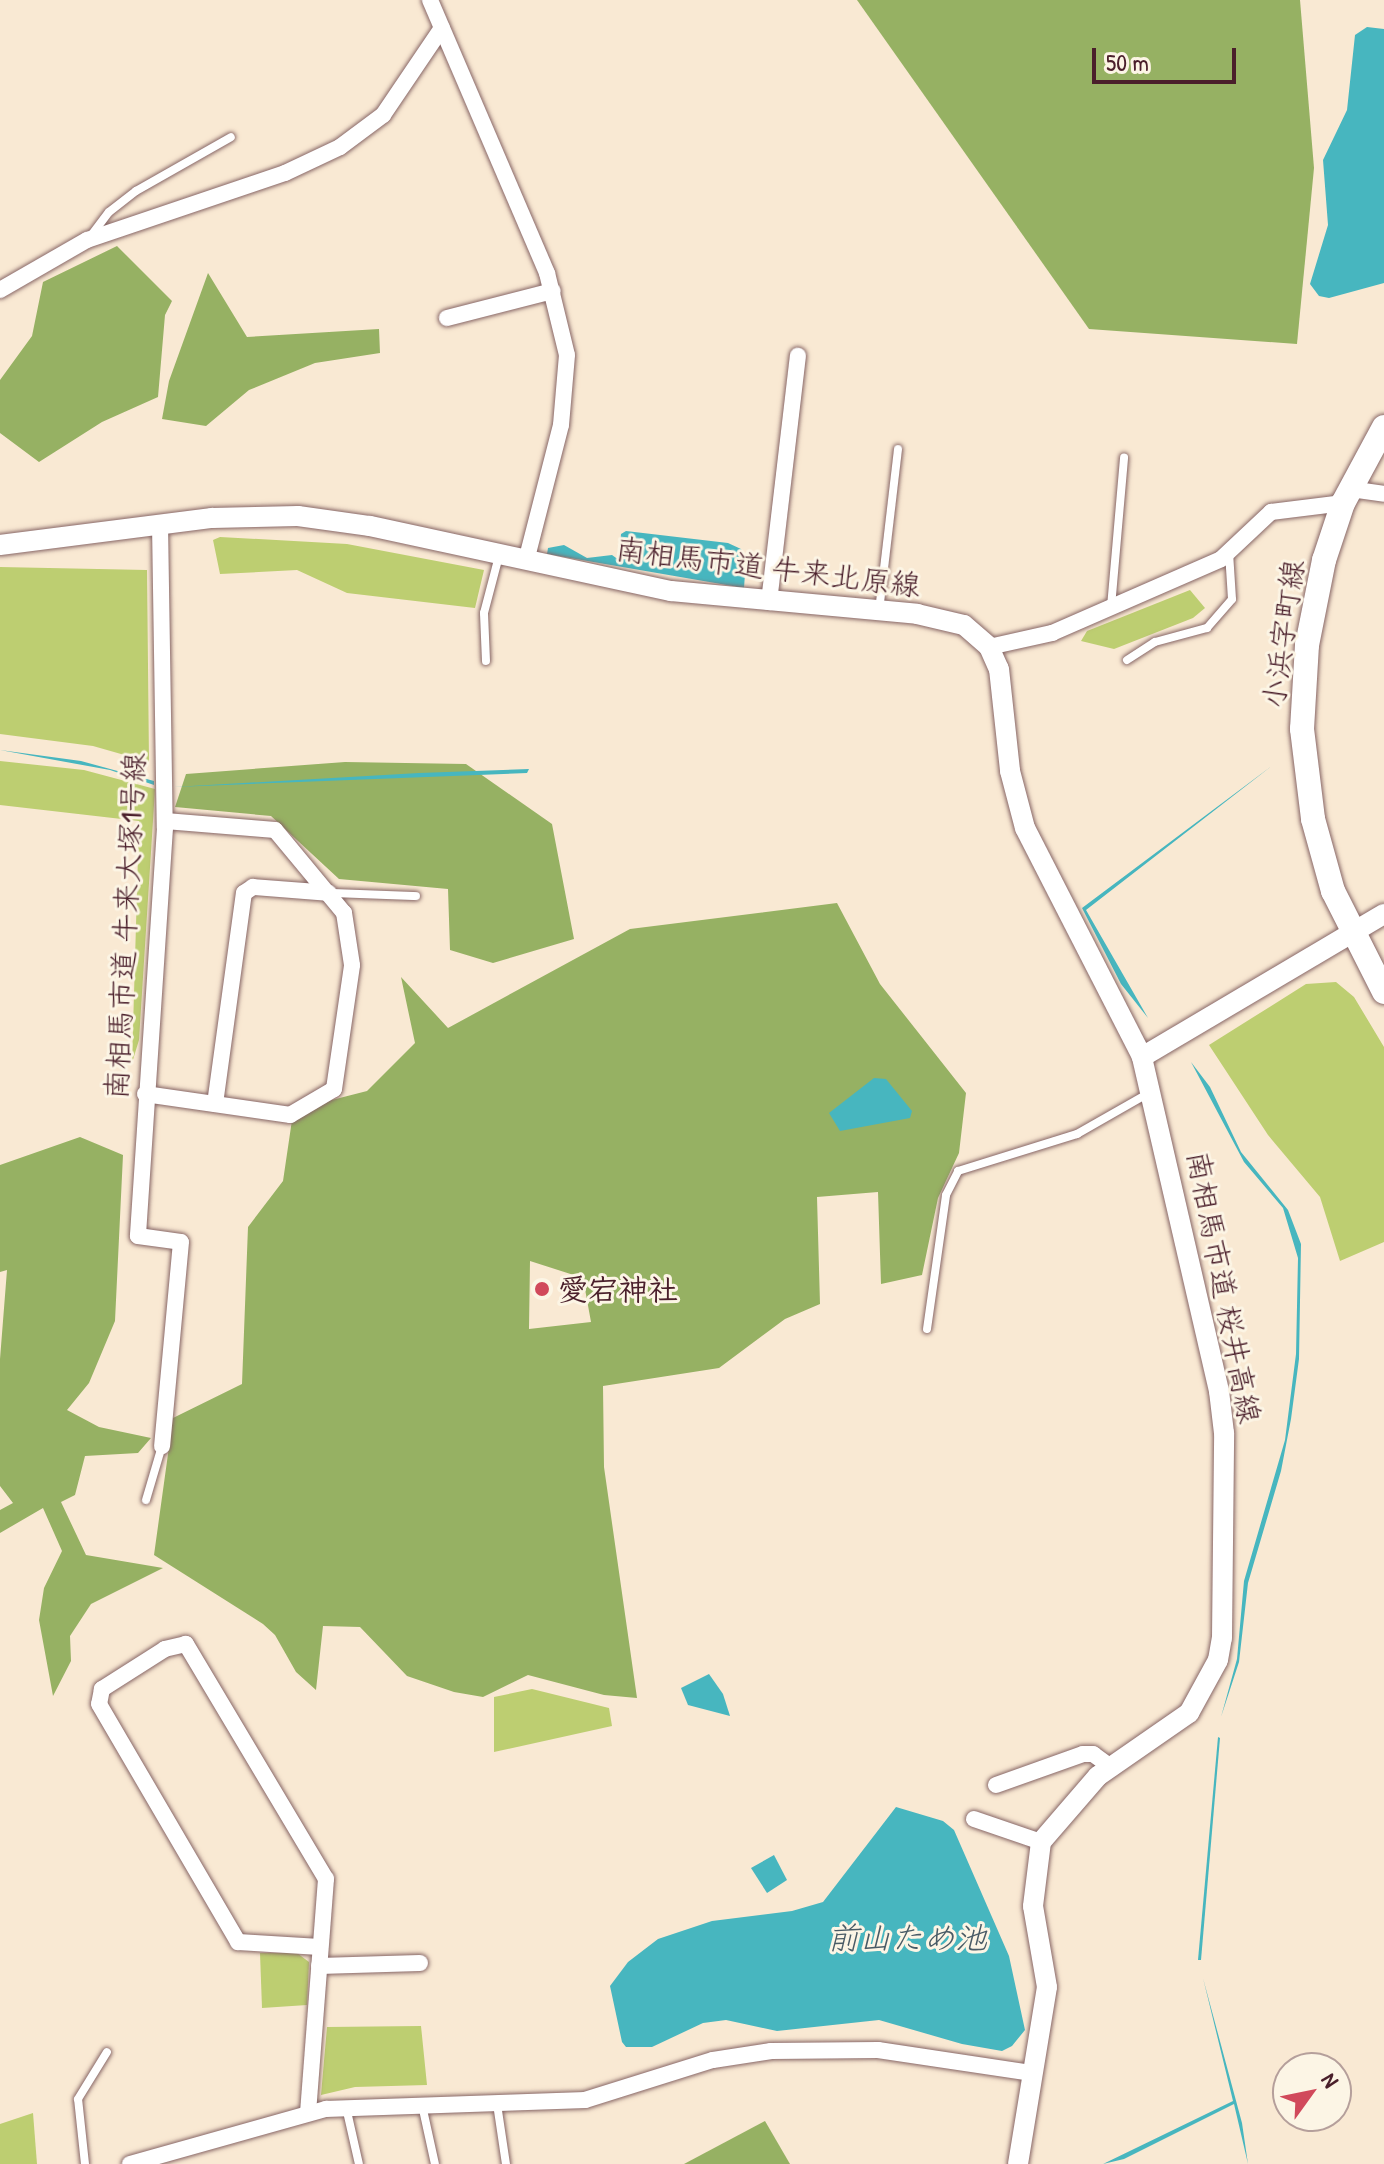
<!DOCTYPE html>
<meta charset="utf-8">
<style>
body{margin:0}
#map{position:relative;width:1384px;height:2164px;overflow:hidden;background:#f9e9d3;font-family:"Patrick Hand","Klee One",sans-serif}
div>[style]{position:absolute}
.green>*{inset:0;background:#bdce71}
.forest>*{inset:0;background:#96b163}
.water>*{inset:0;background:#47b6bf}
.roads{filter:drop-shadow(0 0 2px #876666) drop-shadow(0 0 2px #876666)}
.service>*{height:8px;margin:-4px;padding:0 4px;transform-origin:4px;border-radius:4px;background:#fff}
.minor>*{height:16px;margin:-8px;padding:0 8px;transform-origin:8px;border-radius:8px;background:#fff}
.tertiary>*{height:20px;margin:-10px;padding:0 10px;transform-origin:10px;border-radius:10px;background:#fff}
.secondary>*{height:24px;margin:-12px;padding:0 12px;transform-origin:12px;border-radius:12px;background:#fff}
.dots>*{width:22px;height:22px;translate:-50% -50%;box-sizing:border-box;border:4px solid #fcf5e5;border-radius:50%}
span{translate:-50% -50%;white-space:nowrap;text-align:center;line-height:1.15;-webkit-text-stroke:6px #fcf5e5;paint-order:stroke}
.street-label{font-size:30px;color:#4a1f2b}
.poi-label{font-size:30px;color:#4a1f2b;font-weight:700}
.left{translate:0 -50%;text-align:left}
.water-label{font-size:32px;color:#495b66;font-style:italic}
.north{position:absolute;left:1272px;top:2052px;width:80px;height:80px;box-sizing:border-box;background:#fcf5e5;border:2px solid #b59f9b;border-radius:50%;rotate:57deg;font-size:22px;font-weight:700;line-height:32px;text-align:center;color:#4a1f2b}
.north::after{content:'';display:block;margin:auto;width:28px;height:36px;background:#d1495b;clip-path:polygon(50% 0,100% 100%,50% 72%,0 100%)}
.scale{position:absolute;left:1092px;top:48px;width:144px;height:36px;box-sizing:border-box;border:4px solid #4a1f2b;border-top:0;padding-left:10px;font-size:24px;line-height:28px;white-space:nowrap;color:#4a1f2b;-webkit-text-stroke:6px #fcf5e5;paint-order:stroke}
</style>
<div id="map">
<div class="green">
<div style="clip-path:polygon(220px 537px,347px 544px,484px 570px,475px 608px,347px 593px,297px 570px,220px 574px,213px 540px)"></div>
<div style="clip-path:polygon(0 567px,147px 570px,149px 762px,93px 746px,0 734px)"></div>
<div style="clip-path:polygon(1190px 590px,1205px 608px,1193px 618px,1114px 649px,1081px 641px,1087px 631px)"></div>
<div style="clip-path:polygon(0 761px,84px 770px,155px 789px,139px 1040px,132px 1063px,139px 821px,0 805px)"></div>
<div style="clip-path:polygon(1336px 982px,1354px 997px,1384px 1047px,1384px 1242px,1340px 1261px,1320px 1197px,1268px 1135px,1209px 1045px,1306px 984px)"></div>
<div style="clip-path:polygon(532px 1689px,609px 1708px,612px 1726px,494px 1752px,494px 1697px)"></div>
<div style="clip-path:polygon(260px 1953px,297px 1953px,309px 1962px,307px 2005px,262px 2008px)"></div>
<div style="clip-path:polygon(421px 2026px,427px 2085px,355px 2087px,321px 2095px,327px 2027px)"></div>
<div style="clip-path:polygon(33px 2113px,37px 2164px,0 2164px,0 2124px)"></div>
</div>
<div class="forest">
<div style="clip-path:polygon(857px 0,1300px 0,1314px 168px,1297px 344px,1089px 329px)"></div>
<div style="clip-path:polygon(117px 246px,172px 301px,165px 315px,158px 397px,102px 422px,39px 462px,0 433px,0 380px,32px 336px,43px 282px)"></div>
<div style="clip-path:polygon(208px 273px,247px 337px,379px 329px,380px 353px,315px 363px,249px 390px,206px 426px,162px 419px,169px 381px)"></div>
<div style="clip-path:polygon(345px 762px,466px 764px,552px 824px,574px 939px,493px 963px,450px 950px,448px 889px,339px 879px,271px 816px,175px 807px,186px 774px)"></div>
<div style="clip-path:polygon(evenodd,837px 903px,880px 984px,966px 1093px,959px 1153px,938px 1198px,922px 1275px,881px 1284px,878px 1192px,817px 1197px,820px 1304px,785px 1319px,719px 1368px,603px 1386px,604px 1467px,637px 1698px,604px 1695px,528px 1675px,483px 1697px,454px 1692px,407px 1676px,360px 1627px,323px 1626px,316px 1690px,296px 1672px,275px 1635px,263px 1624px,154px 1555px,173px 1418px,242px 1384px,248px 1227px,283px 1181px,292px 1120px,324px 1102px,367px 1091px,415px 1043px,401px 977px,448px 1028px,630px 929px,837px 903px,530px 1261px,583px 1278px,591px 1322px,529px 1329px,530px 1261px)"></div>
<div style="clip-path:polygon(80px 1137px,123px 1155px,115px 1321px,89px 1383px,67px 1410px,99px 1427px,151px 1438px,138px 1453px,85px 1456px,75px 1495px,61px 1502px,86px 1555px,163px 1568px,91px 1604px,70px 1636px,71px 1661px,53px 1696px,39px 1620px,44px 1588px,62px 1551px,43px 1508px,0 1533px,0 1510px,13px 1503px,0 1486px,0 1359px,7px 1270px,0 1272px,0 1165px)"></div>
<div style="clip-path:polygon(765px 2121px,790px 2164px,684px 2164px)"></div>
</div>
<div class="water">
<div style="clip-path:polygon(1367px 27px,1384px 29px,1384px 283px,1329px 298px,1319px 296px,1310px 284px,1328px 225px,1323px 160px,1347px 110px,1355px 35px)"></div>
<div style="clip-path:polygon(626px 531px,728px 543px,741px 549px,746px 559px,744px 588px,547px 554px,548px 548px,564px 545px,587px 558px,612px 555px,619px 560px,621px 534px)"></div>
<div style="clip-path:polygon(0 750px,81px 761px,154px 781px,154px 785px,110px 770px)"></div>
<div style="clip-path:polygon(1273px 765px,1086px 910px,1148px 1018px,1121px 984px,1082px 908px)"></div>
<div style="clip-path:polygon(529px 769px,527px 773px,174px 787px,419px 773px)"></div>
<div style="clip-path:polygon(1191px 1062px,1210px 1087px,1241px 1152px,1288px 1210px,1301px 1244px,1299px 1359px,1291px 1419px,1281px 1471px,1248px 1583px,1239px 1662px,1221px 1717px,1237px 1659px,1244px 1581px,1285px 1440px,1296px 1354px,1298px 1258px,1283px 1208px,1244px 1162px)"></div>
<div style="clip-path:polygon(874px 1078px,886px 1079px,912px 1111px,910px 1118px,840px 1131px,829px 1113px)"></div>
<div style="clip-path:polygon(709px 1674px,723px 1694px,730px 1716px,688px 1705px,681px 1688px)"></div>
<div style="clip-path:polygon(1218px 1737px,1220px 1738px,1201px 1960px,1198px 1960px)"></div>
<div style="clip-path:polygon(896px 1807px,943px 1821px,954px 1830px,1009px 1956px,1025px 2030px,1012px 2046px,1002px 2051px,962px 2044px,879px 2020px,777px 2031px,726px 2020px,703px 2023px,652px 2047px,626px 2047px,622px 2042px,610px 1986px,628px 1962px,658px 1939px,712px 1921px,792px 1911px,823px 1902px)"></div>
<div style="clip-path:polygon(774px 1855px,787px 1880px,767px 1893px,751px 1868px)"></div>
<div style="clip-path:polygon(1203px 1978px,1242px 2123px,1248px 2164px,1234px 2104px,1124px 2159px,1103px 2164px,1233px 2101px)"></div>
</div>
<div class="roads">
<div class="service">
<div style="left:90px;top:237px;width:31px;rotate:-53deg"></div>
<div style="left:109px;top:212px;width:34px;rotate:-38deg"></div>
<div style="left:136px;top:191px;width:109px;rotate:-29.6deg"></div>
<div style="left:1111px;top:607px;width:150px;rotate:-85deg"></div>
<div style="left:879px;top:611px;width:163px;rotate:-83.3deg"></div>
<div style="left:1127px;top:660px;width:33px;rotate:-33deg"></div>
<div style="left:1155px;top:642px;width:54px;rotate:-15.1deg"></div>
<div style="left:1207px;top:628px;width:38px;rotate:-49deg"></div>
<div style="left:1232px;top:599px;width:47px;rotate:-93.7deg"></div>
<div style="left:486px;top:661px;width:48px;rotate:-92.4deg"></div>
<div style="left:484px;top:613px;width:59px;rotate:-75.3deg"></div>
<div style="left:330px;top:893px;width:86px;rotate:2deg"></div>
<div style="left:927px;top:1329px;width:135px;rotate:-81.9deg"></div>
<div style="left:946px;top:1195px;width:27px;rotate:-63deg"></div>
<div style="left:958px;top:1171px;width:125px;rotate:-17.3deg"></div>
<div style="left:1077px;top:1134px;width:83px;rotate:-29.7deg"></div>
<div style="left:146px;top:1500px;width:56px;rotate:-73.5deg"></div>
<div style="left:497px;top:2104px;width:61px;rotate:81.5deg"></div>
<div style="left:422px;top:2105px;width:60px;rotate:77.6deg"></div>
<div style="left:346px;top:2107px;width:58px;rotate:77.2deg"></div>
<div style="left:85px;top:2164px;width:65px;rotate:-96.1deg"></div>
<div style="left:78px;top:2099px;width:55px;rotate:-58.3deg"></div>
</div>
<div class="minor">
<div style="left:430px;top:0;width:297px;rotate:66.8deg"></div>
<div style="left:547px;top:273px;width:84px;rotate:76.3deg"></div>
<div style="left:567px;top:355px;width:70px;rotate:94.9deg"></div>
<div style="left:561px;top:425px;width:140px;rotate:104.4deg"></div>
<div style="left:0;top:290px;width:100px;rotate:-29.9deg"></div>
<div style="left:87px;top:240px;width:209px;rotate:-18.7deg"></div>
<div style="left:285px;top:173px;width:61px;rotate:-25.3deg"></div>
<div style="left:340px;top:147px;width:54px;rotate:-36.7deg"></div>
<div style="left:383px;top:115px;width:105px;rotate:-55.9deg"></div>
<div style="left:447px;top:318px;width:109px;rotate:-14.3deg"></div>
<div style="left:1350px;top:489px;width:34px;rotate:8deg"></div>
<div style="left:160px;top:524px;width:304px;rotate:89.1deg"></div>
<div style="left:165px;top:828px;width:409px;rotate:93.8deg"></div>
<div style="left:138px;top:1236px;width:43px;rotate:7.9deg"></div>
<div style="left:181px;top:1242px;width:205px;rotate:95.3deg"></div>
<div style="left:769px;top:602px;width:248px;rotate:-83.3deg"></div>
<div style="left:989px;top:647px;width:65px;rotate:-12.5deg"></div>
<div style="left:1052px;top:633px;width:184px;rotate:-23.6deg"></div>
<div style="left:1221px;top:559px;width:69px;rotate:-43.2deg"></div>
<div style="left:1271px;top:512px;width:73px;rotate:-7.1deg"></div>
<div style="left:145px;top:1094px;width:147px;rotate:8.2deg"></div>
<div style="left:290px;top:1115px;width:51px;rotate:-30.6deg"></div>
<div style="left:334px;top:1089px;width:125px;rotate:-81.7deg"></div>
<div style="left:352px;top:965px;width:53px;rotate:-98.7deg"></div>
<div style="left:344px;top:913px;width:108px;rotate:-129.7deg"></div>
<div style="left:275px;top:830px;width:110px;rotate:-175.3deg"></div>
<div style="left:215px;top:1104px;width:213px;rotate:-82.2deg"></div>
<div style="left:244px;top:893px;width:11px;rotate:-34deg"></div>
<div style="left:253px;top:887px;width:76px;rotate:4.5deg"></div>
<div style="left:996px;top:1785px;width:92px;rotate:-19.6deg"></div>
<div style="left:1083px;top:1754px;width:10px"></div>
<div style="left:1093px;top:1754px;width:24px;rotate:36deg"></div>
<div style="left:974px;top:1819px;width:71px;rotate:18.9deg"></div>
<div style="left:319px;top:1966px;width:101px;rotate:-1.7deg"></div>
<div style="left:308px;top:2113px;width:235px;rotate:-85.6deg"></div>
<div style="left:326px;top:1879px;width:274px;rotate:-120.8deg"></div>
<div style="left:186px;top:1644px;width:22px;rotate:167deg"></div>
<div style="left:165px;top:1649px;width:75px;rotate:147.6deg"></div>
<div style="left:102px;top:1689px;width:15px;rotate:101deg"></div>
<div style="left:99px;top:1704px;width:276px;rotate:59.7deg"></div>
<div style="left:238px;top:1942px;width:82px;rotate:3.5deg"></div>
<div style="left:130px;top:2164px;width:204px;rotate:-15.7deg"></div>
<div style="left:326px;top:2109px;width:259px;rotate:-2deg"></div>
<div style="left:585px;top:2100px;width:134px;rotate:-17.4deg"></div>
<div style="left:713px;top:2060px;width:59px;rotate:-8.8deg"></div>
<div style="left:771px;top:2051px;width:107px;rotate:-0.5deg"></div>
<div style="left:878px;top:2050px;width:156px;rotate:8.5deg"></div>
</div>
<div class="tertiary">
<div style="left:0;top:545px;width:214px;rotate:-7.3deg"></div>
<div style="left:212px;top:518px;width:86px;rotate:-1.3deg"></div>
<div style="left:298px;top:516px;width:73px;rotate:7.9deg"></div>
<div style="left:370px;top:526px;width:308px;rotate:12.2deg"></div>
<div style="left:671px;top:591px;width:247px;rotate:5.3deg"></div>
<div style="left:917px;top:614px;width:48px;rotate:13.2deg"></div>
<div style="left:964px;top:625px;width:33px;rotate:41deg"></div>
<div style="left:989px;top:647px;width:24px;rotate:66deg"></div>
<div style="left:999px;top:669px;width:103px;rotate:83.8deg"></div>
<div style="left:1010px;top:771px;width:59px;rotate:75.3deg"></div>
<div style="left:1025px;top:828px;width:257px;rotate:62.9deg"></div>
<div style="left:1018px;top:2164px;width:179px;rotate:-80.7deg"></div>
<div style="left:1047px;top:1987px;width:82px;rotate:-99.8deg"></div>
<div style="left:1033px;top:1906px;width:64px;rotate:-82.9deg"></div>
<div style="left:1041px;top:1842px;width:87px;rotate:-49.2deg"></div>
<div style="left:1098px;top:1776px;width:111px;rotate:-34.7deg"></div>
<div style="left:1189px;top:1713px;width:60px;rotate:-61.3deg"></div>
<div style="left:1218px;top:1660px;width:22px;rotate:-80deg"></div>
<div style="left:1222px;top:1638px;width:205px;rotate:-89.4deg"></div>
<div style="left:1224px;top:1433px;width:42px;rotate:-96.8deg"></div>
<div style="left:1219px;top:1391px;width:343px;rotate:-103deg"></div>
<div style="left:1142px;top:1057px;width:281px;rotate:-30.6deg"></div>
</div>
<div class="secondary">
<div style="left:1384px;top:427px;width:86px;rotate:118.3deg"></div>
<div style="left:1343px;top:503px;width:60px;rotate:108.4deg"></div>
<div style="left:1324px;top:560px;width:87px;rotate:101.3deg"></div>
<div style="left:1307px;top:645px;width:84px;rotate:93.4deg"></div>
<div style="left:1302px;top:729px;width:91px;rotate:83deg"></div>
<div style="left:1313px;top:819px;width:75px;rotate:74.5deg"></div>
<div style="left:1333px;top:891px;width:113px;rotate:63.2deg"></div>
</div>
</div>
<div class="dots">
<div style="left:542px;top:1289px;background:#d1495b"></div>
</div>
<div class="street-label">
<span style="left:768px;top:567px;rotate:7deg">南相馬市道 牛来北原線</span>
<span style="left:1283px;top:634px;rotate:-82deg">小浜字町線</span>
<span style="left:125px;top:926px;rotate:-87deg">南相馬市道 牛来大塚1号線</span>
<span style="left:1224px;top:1287px;rotate:79deg">南相馬市道 桜井高線</span>
</div>
<div class="poi-label">
<span class="left" style="left:558px;top:1289px">愛宕神社</span>
</div>
<div class="water-label">
<span style="left:907px;top:1938px">前山ため池</span>
</div>
<div class="north">N</div>
<div class="scale">50 m</div>
</div>
